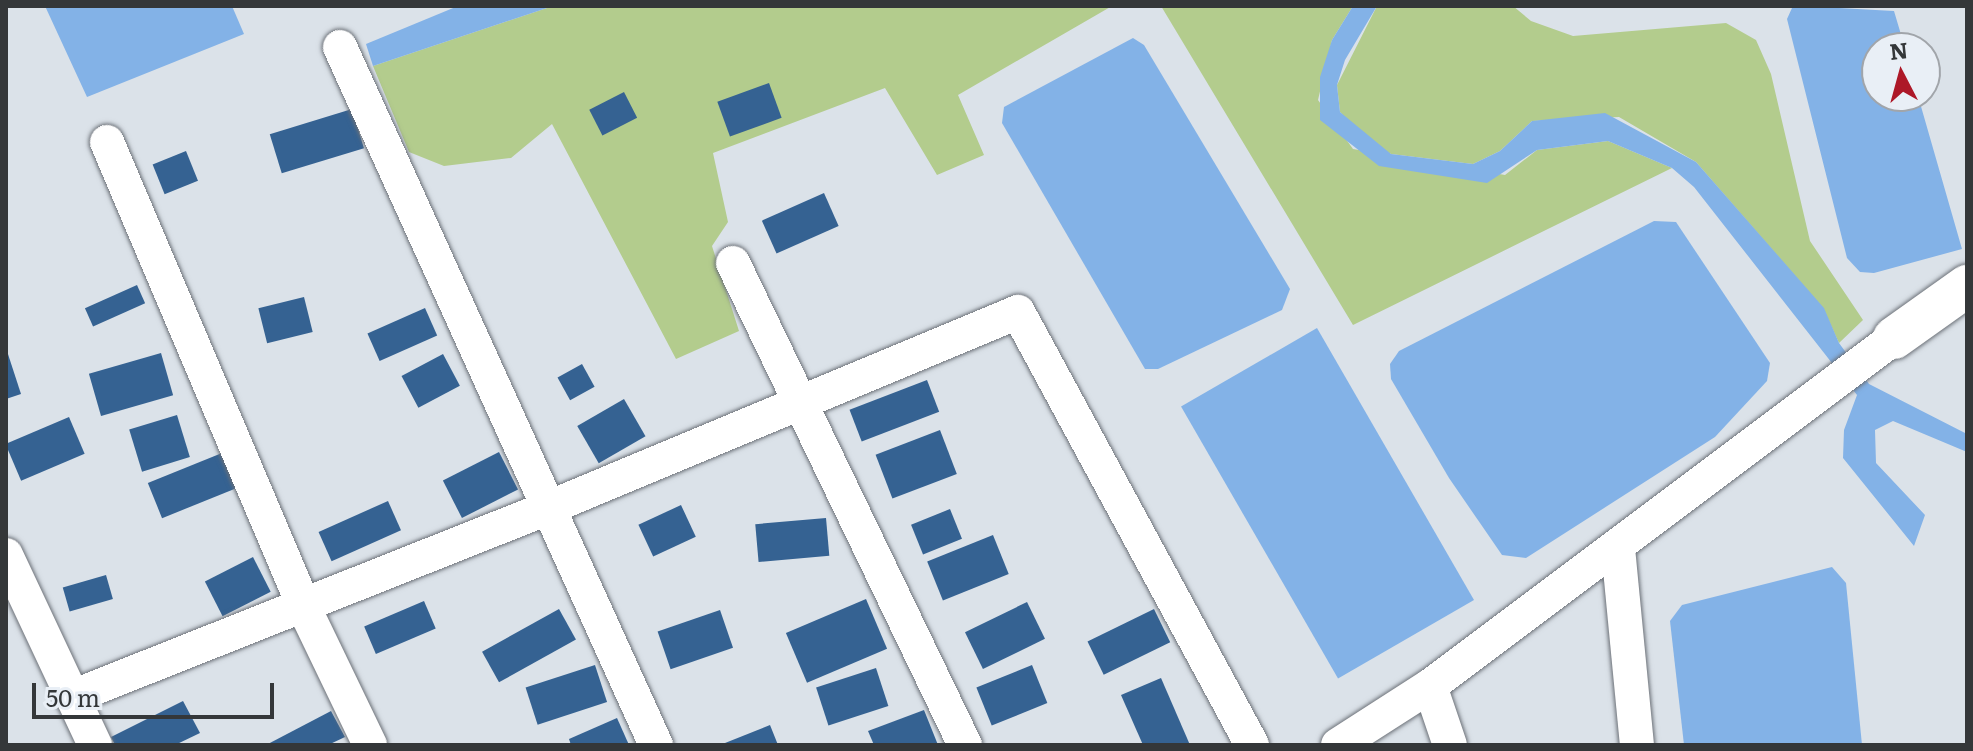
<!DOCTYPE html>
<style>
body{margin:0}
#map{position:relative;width:1973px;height:751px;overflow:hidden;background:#dbe2e9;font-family:Literata,serif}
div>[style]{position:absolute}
.green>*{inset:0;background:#b3cc8d}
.water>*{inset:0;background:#83b2e7;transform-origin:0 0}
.building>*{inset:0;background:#356292;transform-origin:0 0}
.roads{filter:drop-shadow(0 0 2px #6c7178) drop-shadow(0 0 2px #6c7178)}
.minor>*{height:34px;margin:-17px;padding:0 17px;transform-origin:17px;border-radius:17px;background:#fff}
.tertiary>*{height:42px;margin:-21px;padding:0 21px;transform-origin:21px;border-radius:21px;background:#fff}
span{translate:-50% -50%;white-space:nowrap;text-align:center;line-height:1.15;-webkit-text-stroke:8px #e9eff6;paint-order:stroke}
.frame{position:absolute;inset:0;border:8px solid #343739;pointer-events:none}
.north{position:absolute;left:1861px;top:32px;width:80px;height:80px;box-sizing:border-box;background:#e9eff6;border:2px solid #a1a5aa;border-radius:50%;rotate:354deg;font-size:22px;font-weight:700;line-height:32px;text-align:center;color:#343739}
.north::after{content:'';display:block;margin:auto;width:28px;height:36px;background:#ad1828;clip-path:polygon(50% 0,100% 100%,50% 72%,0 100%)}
.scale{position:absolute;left:32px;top:683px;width:242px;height:36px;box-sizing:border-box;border:4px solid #343739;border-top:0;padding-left:10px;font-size:24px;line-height:28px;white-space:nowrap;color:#343739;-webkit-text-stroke:6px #e9eff6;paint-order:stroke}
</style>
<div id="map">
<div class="green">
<div style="clip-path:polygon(553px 6px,1112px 6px,958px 95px,984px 155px,937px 175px,885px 88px,713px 153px,728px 222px,712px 246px,739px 331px,676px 359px,552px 124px,511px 158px,444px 166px,409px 152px,373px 66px)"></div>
<div style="clip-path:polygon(1161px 6px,1353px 6px,1332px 40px,1318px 100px,1353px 149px,1505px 175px,1537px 150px,1608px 141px,1672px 168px,1353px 325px)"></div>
<div style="clip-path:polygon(1377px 6px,1513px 6px,1531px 21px,1573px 36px,1726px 23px,1756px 40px,1771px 74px,1810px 241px,1863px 320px,1839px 343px,1823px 308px,1696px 162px,1619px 117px,1532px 121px,1500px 151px,1473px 164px,1391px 154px,1372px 145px,1340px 112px,1337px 85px)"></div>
</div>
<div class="water">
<div style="clip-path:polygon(45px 6px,232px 6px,244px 34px,87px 97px)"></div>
<div style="clip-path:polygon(458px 6px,553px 6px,373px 66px,366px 44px)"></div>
<div style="clip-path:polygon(1353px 6px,1377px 6px,1345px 60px,1337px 85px,1340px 112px,1391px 154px,1473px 164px,1500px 151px,1532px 121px,1605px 113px,1696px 162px,1824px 308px,1839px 343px,1869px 384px,1967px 434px,1967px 452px,1893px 421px,1875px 430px,1876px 463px,1925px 515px,1914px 546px,1843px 458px,1844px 430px,1857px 395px,1694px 187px,1672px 168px,1608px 141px,1537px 150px,1487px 183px,1379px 166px,1320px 120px,1320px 77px,1332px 40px)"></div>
<div style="clip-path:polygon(1802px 6px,1894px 11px,1905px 48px,1877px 48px,1877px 96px,1918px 96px,1962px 249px,1874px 273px,1860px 272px,1847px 258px,1787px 19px,1792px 8px)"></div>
<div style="clip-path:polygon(1133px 38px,1144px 45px,1290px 289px,1282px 310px,1158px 369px,1145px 369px,1002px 123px,1004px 107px)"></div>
<div style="clip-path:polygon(1654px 221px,1676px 222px,1770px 363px,1767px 381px,1715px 437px,1526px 558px,1502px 555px,1449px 478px,1391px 379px,1390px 364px,1399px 351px)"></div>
<div style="left:1317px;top:328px;width:314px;height:157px;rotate:60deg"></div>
<div style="clip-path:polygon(1832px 567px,1846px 583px,1862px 745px,1684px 745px,1670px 621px,1682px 605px)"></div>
</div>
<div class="building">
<div style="left:769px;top:83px;width:37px;height:55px;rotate:70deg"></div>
<div style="left:624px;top:92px;width:29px;height:39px;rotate:63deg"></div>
<div style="left:352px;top:109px;width:41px;height:86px;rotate:73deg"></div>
<div style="left:186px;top:151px;width:32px;height:36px;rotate:68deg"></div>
<div style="left:824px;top:193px;width:36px;height:68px;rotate:66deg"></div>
<div style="left:137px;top:285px;width:20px;height:57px;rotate:66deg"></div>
<div style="left:304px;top:297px;width:36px;height:47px;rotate:76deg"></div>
<div style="left:425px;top:308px;width:30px;height:63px;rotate:66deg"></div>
<div style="clip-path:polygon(6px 348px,21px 394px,6px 399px)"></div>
<div style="left:161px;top:353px;width:44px;height:75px;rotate:74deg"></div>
<div style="left:443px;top:354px;width:36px;height:47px;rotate:62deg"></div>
<div style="left:582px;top:364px;width:26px;height:28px;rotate:61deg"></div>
<div style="left:927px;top:380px;width:34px;height:83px;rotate:69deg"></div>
<div style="left:624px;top:399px;width:43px;height:54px;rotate:60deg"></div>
<div style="left:177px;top:415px;width:44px;height:50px;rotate:73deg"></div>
<div style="left:69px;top:417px;width:40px;height:69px;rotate:67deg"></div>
<div style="left:940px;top:430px;width:47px;height:69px;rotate:69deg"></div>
<div style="left:499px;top:452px;width:42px;height:63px;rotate:63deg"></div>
<div style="left:222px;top:453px;width:38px;height:80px;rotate:68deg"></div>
<div style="left:388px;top:501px;width:32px;height:76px;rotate:66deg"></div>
<div style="left:681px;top:505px;width:35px;height:47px;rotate:65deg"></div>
<div style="left:950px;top:509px;width:32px;height:42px;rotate:68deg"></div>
<div style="left:826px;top:518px;width:38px;height:71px;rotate:85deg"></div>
<div style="left:993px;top:535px;width:42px;height:71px;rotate:68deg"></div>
<div style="left:253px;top:557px;width:39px;height:54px;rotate:63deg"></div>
<div style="left:106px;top:575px;width:25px;height:45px;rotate:74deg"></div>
<div style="left:866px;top:599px;width:54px;height:87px;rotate:67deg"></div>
<div style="left:424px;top:601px;width:30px;height:65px;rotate:67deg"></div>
<div style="left:1027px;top:602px;width:41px;height:69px;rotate:64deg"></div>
<div style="left:559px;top:609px;width:35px;height:88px;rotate:61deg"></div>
<div style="left:1154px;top:609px;width:37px;height:74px;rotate:64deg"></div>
<div style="left:720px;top:610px;width:40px;height:66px;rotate:71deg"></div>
<div style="left:595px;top:665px;width:39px;height:73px;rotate:72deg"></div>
<div style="left:1032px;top:665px;width:41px;height:60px;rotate:68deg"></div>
<div style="left:876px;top:668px;width:40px;height:63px;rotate:72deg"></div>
<div style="clip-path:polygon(1161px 678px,1190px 745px,1143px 745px,1121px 695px)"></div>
<div style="clip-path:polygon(183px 701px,200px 733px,175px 745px,115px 745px,111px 737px)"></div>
<div style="clip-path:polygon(924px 710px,938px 745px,874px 745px,868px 731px)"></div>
<div style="clip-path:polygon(331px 711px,345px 737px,328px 745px,266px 745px)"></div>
<div style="clip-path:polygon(617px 718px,629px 745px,571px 745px,569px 739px)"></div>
<div style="clip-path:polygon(770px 725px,778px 745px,720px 745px)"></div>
</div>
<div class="roads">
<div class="minor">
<div style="left:340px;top:47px;width:766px;rotate:65.64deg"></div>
<div style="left:107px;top:142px;width:515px;rotate:67.02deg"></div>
<div style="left:308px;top:616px;width:143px;rotate:64.3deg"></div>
<div style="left:733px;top:263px;width:535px;rotate:64.3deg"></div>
<div style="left:1618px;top:548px;width:198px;rotate:84.5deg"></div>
<div style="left:6px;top:555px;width:210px;rotate:64.9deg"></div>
<div style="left:1430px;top:686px;width:62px;rotate:71.3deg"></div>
<div style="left:72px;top:697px;width:512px;rotate:-21.66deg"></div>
<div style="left:548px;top:508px;width:509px;rotate:-22.64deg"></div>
<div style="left:1018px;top:312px;width:492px;rotate:61.6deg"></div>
<div style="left:1338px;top:745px;width:109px;rotate:-32.7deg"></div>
<div style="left:1430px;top:686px;width:580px;rotate:-36.87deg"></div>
</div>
<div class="tertiary">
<div style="left:1894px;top:338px;width:90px;rotate:-35.5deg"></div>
</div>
</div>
<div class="frame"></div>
<div class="north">N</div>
<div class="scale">50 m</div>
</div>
